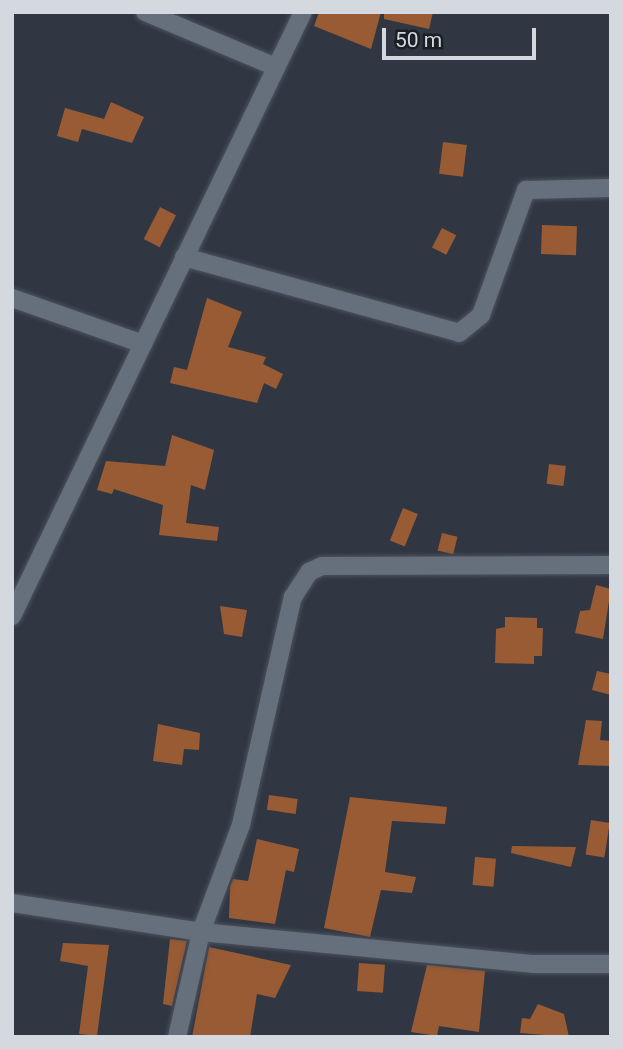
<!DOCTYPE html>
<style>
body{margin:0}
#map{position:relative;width:623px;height:1049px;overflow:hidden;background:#303743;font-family:Roboto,sans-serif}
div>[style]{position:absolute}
.building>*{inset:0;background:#985b34;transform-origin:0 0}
.roads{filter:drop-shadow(0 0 2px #4d525c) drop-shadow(0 0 2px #4d525c)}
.minor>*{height:18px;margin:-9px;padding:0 9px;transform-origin:9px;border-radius:9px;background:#666f7c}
span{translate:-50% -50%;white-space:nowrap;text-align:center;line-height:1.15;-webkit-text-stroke:5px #1b1e23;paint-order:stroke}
.frame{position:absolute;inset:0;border:14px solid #d4d9e0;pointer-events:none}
.scale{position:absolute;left:382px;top:28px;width:154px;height:32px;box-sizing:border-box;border:4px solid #d4d9e0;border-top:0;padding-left:9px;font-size:21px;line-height:24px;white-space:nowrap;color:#d4d9e0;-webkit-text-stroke:5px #1b1e23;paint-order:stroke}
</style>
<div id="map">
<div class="building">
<div style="clip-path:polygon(319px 12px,381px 12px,371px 49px,314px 26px)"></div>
<div style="clip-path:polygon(384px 12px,433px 12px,429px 29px,384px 19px)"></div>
<div style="clip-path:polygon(111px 102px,144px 117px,132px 143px,82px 129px,78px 142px,57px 136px,65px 108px,104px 119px)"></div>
<div style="left:443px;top:142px;width:24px;height:32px;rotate:7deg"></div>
<div style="left:160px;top:207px;width:18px;height:36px;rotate:27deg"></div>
<div style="left:542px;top:225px;width:35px;height:29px;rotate:2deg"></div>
<div style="left:442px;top:228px;width:16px;height:22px;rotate:27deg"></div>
<div style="clip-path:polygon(207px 298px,242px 312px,228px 347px,266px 357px,263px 364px,283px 374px,276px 389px,264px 383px,257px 403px,170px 383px,174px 367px,187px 370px)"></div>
<div style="clip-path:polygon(172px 435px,214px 450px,205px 490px,191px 485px,186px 523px,219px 527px,217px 541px,159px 535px,163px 505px,114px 489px,112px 494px,97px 490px,106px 461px,165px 466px)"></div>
<div style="left:549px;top:464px;width:17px;height:20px;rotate:7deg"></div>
<div style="left:403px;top:508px;width:16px;height:35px;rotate:22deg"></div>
<div style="left:442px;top:533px;width:16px;height:18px;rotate:14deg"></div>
<div style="clip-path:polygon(596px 585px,611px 589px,603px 639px,575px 633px,580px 611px,590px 610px)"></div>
<div style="clip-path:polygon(220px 606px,247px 610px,242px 637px,224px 634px)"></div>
<div style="clip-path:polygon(505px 617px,537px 618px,537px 628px,543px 628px,542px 656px,534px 656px,534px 664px,495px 663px,496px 629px,505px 627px)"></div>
<div style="clip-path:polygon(597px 671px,611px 674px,611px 695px,592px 690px)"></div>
<div style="clip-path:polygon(586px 720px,602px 721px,600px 740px,611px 741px,611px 766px,578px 765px)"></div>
<div style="clip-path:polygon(158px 724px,200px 733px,199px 750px,184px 749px,182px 765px,153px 761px)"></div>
<div style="left:269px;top:795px;width:29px;height:15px;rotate:8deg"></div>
<div style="clip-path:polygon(350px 797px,447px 807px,445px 824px,392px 821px,385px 872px,416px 877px,412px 893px,381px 890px,370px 937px,324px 928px)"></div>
<div style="left:591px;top:820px;width:19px;height:35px;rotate:9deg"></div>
<div style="clip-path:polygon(257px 839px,299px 849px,294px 872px,286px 870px,275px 924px,229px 918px,230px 887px,233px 879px,248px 881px)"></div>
<div style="clip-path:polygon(512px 846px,576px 847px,571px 867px,511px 853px)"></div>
<div style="left:475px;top:857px;width:21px;height:28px;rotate:5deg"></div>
<div style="clip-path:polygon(170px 939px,187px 941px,172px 1006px,163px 1004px)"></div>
<div style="clip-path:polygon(63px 943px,109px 945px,97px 1036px,79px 1034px,88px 966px,60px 961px)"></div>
<div style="clip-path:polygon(209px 947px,291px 965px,275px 998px,257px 994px,250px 1037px,192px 1037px)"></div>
<div style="left:359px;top:963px;width:26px;height:28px;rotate:4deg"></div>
<div style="clip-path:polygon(427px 965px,485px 971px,479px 1032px,439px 1026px,437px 1036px,411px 1032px)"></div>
<div style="clip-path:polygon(538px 1004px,564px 1014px,569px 1037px,520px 1033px,522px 1018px,530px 1019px)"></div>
</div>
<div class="roads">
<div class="minor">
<div style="left:145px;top:12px;width:142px;rotate:22.8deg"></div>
<div style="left:184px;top:257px;width:285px;rotate:15.4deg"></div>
<div style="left:459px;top:333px;width:28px;rotate:-39deg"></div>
<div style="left:481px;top:315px;width:133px;rotate:-70.2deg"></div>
<div style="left:526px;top:190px;width:85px;rotate:-1.3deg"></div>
<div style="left:12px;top:298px;width:139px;rotate:19.3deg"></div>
<div style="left:12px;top:616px;width:670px;rotate:-64.28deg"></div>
<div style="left:12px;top:903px;width:191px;rotate:8.7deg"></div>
<div style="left:201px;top:932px;width:335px;rotate:5.5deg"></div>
<div style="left:534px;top:964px;width:77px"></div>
<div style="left:177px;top:1037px;width:108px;rotate:-77.1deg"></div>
<div style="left:201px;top:932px;width:114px;rotate:-69.5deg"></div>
<div style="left:241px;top:825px;width:234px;rotate:-77.2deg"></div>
<div style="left:293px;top:597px;width:30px;rotate:-57deg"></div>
<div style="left:309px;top:572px;width:14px;rotate:-25deg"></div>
<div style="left:322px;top:566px;width:289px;rotate:-0.2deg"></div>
</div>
</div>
<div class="frame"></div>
<div class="scale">50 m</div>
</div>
